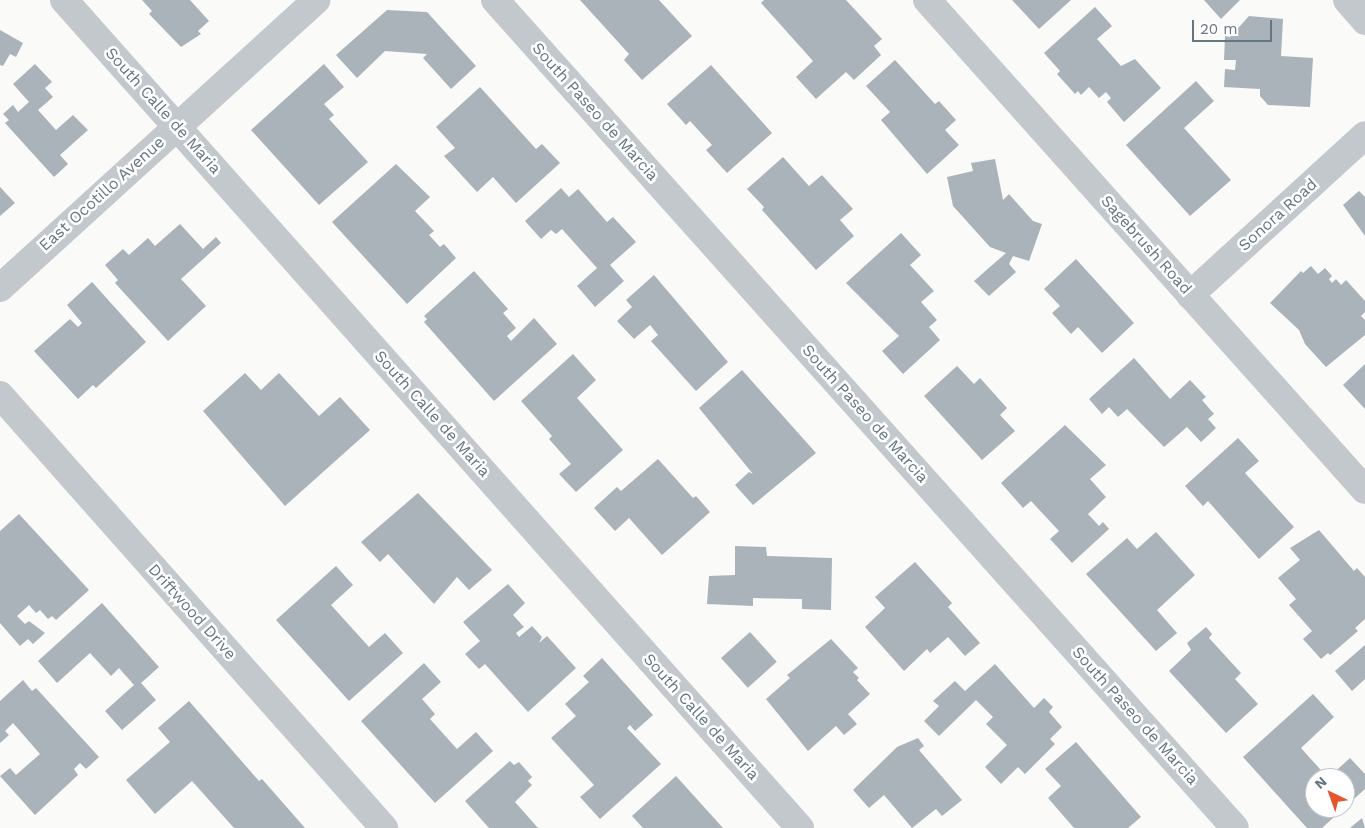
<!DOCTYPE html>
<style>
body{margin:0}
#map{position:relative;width:1365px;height:828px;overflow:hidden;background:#fafaf8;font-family:"Work Sans",sans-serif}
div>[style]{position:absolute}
.building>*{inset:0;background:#aab3b9;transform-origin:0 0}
.minor>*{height:28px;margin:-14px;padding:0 14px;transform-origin:14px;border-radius:14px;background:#c3c8cc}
span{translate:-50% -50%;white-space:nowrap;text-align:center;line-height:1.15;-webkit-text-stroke:5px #fff;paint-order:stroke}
.street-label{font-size:16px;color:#657683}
.north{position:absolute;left:1305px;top:768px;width:50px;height:50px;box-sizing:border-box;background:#fff;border:1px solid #c1c8cd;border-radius:50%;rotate:318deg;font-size:14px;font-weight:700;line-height:20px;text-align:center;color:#657683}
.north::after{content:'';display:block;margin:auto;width:18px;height:22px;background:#e4572e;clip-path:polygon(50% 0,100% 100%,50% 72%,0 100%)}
.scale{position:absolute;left:1192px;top:20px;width:80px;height:22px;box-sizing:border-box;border:2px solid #657683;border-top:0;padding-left:6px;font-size:15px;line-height:18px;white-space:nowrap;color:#657683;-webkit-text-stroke:4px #fff;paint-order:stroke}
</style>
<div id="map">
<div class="building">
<div style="clip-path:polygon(142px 0,190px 0,209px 21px,198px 31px,201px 34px,181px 47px,149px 14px,152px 11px)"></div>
<div style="clip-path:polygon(580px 0,659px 0,692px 36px,642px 80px,624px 60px,629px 54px)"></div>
<div style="clip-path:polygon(764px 0,846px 0,882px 39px,874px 46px,881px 55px,854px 80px,846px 72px,816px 99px,796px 77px,813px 61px,761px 3px)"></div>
<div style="clip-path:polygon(1012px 0,1071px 0,1039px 29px)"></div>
<div style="clip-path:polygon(1204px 0,1240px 0,1221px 19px)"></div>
<div style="clip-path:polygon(1095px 7px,1112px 26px,1097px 39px,1121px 66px,1135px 59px,1161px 88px,1124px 122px,1107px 102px,1111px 98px,1106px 92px,1099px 98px,1089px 87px,1081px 95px,1078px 91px,1075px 94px,1057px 74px,1060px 71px,1044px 53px)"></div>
<div style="clip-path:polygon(387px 10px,427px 12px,476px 66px,451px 89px,423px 58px,427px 54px,385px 51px,357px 78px,336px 55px)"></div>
<div style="clip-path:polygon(1249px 16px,1283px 19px,1281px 56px,1313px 58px,1310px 107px,1268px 105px,1260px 96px,1260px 89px,1224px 87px,1225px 69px,1235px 70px,1236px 60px,1224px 60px,1225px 36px,1230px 37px)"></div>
<div style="clip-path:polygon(0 30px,23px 43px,16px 57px,10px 54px,3px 66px,0 65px)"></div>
<div style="clip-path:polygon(895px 60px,935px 104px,939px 101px,956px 120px,945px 130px,959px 145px,927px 174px,881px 120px,890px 112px,866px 86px)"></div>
<div style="clip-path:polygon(35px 64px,52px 82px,45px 88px,53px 97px,38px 110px,56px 130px,73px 115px,88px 130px,60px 155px,68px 164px,54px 177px,5px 123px,9px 120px,3px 114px,13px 105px,18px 112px,29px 102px,13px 84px)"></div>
<div style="clip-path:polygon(324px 64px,344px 87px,324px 104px,334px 115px,329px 119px,368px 162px,319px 205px,251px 130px)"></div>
<div style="clip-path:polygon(711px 65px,772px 133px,727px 173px,706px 150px,712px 145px,690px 121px,686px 125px,667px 104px)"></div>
<div style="clip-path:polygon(1196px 81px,1214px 101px,1184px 128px,1231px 180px,1190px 216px,1126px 145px)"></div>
<div style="clip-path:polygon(480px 87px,536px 149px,542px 144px,560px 163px,516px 203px,493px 177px,477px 192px,444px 156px,455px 148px,436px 127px)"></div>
<div style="clip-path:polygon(783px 157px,809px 186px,822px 175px,853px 209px,840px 220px,854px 236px,816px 270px,762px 210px,764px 207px,747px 189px)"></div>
<div style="clip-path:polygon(995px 159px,1003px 200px,1009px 194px,1033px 221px,1042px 224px,1029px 261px,1013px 256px,1009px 264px,1016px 272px,989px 296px,974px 281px,1006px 253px,990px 247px,953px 206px,947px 177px,973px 171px,971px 163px)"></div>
<div style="clip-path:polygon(396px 164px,430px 197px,415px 211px,434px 231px,429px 235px,440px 247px,444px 244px,456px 258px,407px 304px,332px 222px)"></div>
<div style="clip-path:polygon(0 187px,15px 203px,0 216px)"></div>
<div style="clip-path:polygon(561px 188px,569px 197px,578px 189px,607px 222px,613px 217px,636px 242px,610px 265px,624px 281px,595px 307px,577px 286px,597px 268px,562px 229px,556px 234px,551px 230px,541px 239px,525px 221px)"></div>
<div style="clip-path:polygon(1359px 191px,1365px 197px,1365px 236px,1343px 205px)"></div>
<div style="clip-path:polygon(180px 224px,203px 249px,216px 237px,221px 243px,181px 279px,206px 306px,168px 341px,115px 283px,118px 280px,105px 265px,123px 249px,129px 255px,148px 238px,155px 246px)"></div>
<div style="clip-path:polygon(901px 233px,921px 255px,910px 265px,934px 291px,921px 302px,937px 320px,929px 327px,940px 340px,903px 374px,882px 351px,899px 336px,846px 283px)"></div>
<div style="clip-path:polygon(1076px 259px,1134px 323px,1102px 353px,1078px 327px,1071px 334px,1052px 313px,1060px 306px,1044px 289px)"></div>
<div style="clip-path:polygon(1311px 266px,1318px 274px,1325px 268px,1332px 276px,1329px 279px,1332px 283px,1336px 279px,1341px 285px,1346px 280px,1365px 301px,1365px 312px,1361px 316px,1365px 320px,1365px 335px,1326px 367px,1305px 344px,1299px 330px,1270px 303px,1301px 271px,1303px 273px)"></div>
<div style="clip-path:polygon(474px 271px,508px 309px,503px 313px,516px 328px,507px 336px,511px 341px,534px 318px,557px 344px,494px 401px,424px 322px,427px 319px,424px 316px)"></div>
<div style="clip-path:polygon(654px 275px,728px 362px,696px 391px,651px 341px,658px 335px,650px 325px,634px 339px,617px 321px,632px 307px,626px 300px)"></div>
<div style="clip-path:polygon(92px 282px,146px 342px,96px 388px,93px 385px,78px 399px,34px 351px,70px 319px,78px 327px,82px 323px,67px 305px)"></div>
<div style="clip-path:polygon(573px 354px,596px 380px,577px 398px,623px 450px,576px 492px,559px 474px,571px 464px,549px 439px,552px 436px,521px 401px)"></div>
<div style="clip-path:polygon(1134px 358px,1170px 399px,1190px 380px,1206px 397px,1202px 400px,1214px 414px,1208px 419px,1216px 428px,1201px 442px,1187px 427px,1164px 447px,1127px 409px,1118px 417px,1109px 407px,1102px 414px,1089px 399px)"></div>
<div style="clip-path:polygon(1365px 364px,1365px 409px,1343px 385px)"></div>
<div style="clip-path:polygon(957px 366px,974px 384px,980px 378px,1007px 408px,1000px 415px,1015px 431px,982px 460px,924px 396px)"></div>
<div style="clip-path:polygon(742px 370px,816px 453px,753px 505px,735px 485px,749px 472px,753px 474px,699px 408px)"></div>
<div style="clip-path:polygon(245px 373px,261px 390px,279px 373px,319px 416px,340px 397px,370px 430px,285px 506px,203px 411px)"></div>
<div style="clip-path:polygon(1065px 425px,1106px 465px,1090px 479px,1106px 497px,1088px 514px,1099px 526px,1103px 522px,1109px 529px,1072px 563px,1050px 539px,1059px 531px,1031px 501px,1023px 508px,1001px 483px)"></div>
<div style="clip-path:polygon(1238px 438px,1259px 461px,1245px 473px,1294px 527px,1259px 559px,1208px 501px,1203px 506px,1185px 486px)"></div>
<div style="clip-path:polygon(658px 459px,693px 498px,696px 496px,710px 512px,662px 555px,629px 518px,615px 531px,594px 508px,617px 487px,621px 491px)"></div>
<div style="clip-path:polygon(418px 493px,492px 570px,469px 590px,457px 577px,434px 604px,388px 554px,380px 562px,361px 542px)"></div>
<div style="clip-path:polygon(19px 514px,89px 590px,56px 620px,52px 616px,48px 619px,40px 610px,36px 613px,29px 605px,17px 616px,25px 624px,29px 621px,45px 633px,33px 644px,28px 639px,20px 646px,0 623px,0 531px)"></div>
<div style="clip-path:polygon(1319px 530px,1354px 571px,1357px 568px,1365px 577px,1365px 619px,1355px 628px,1358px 631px,1330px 655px,1328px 653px,1321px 659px,1303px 639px,1312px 631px,1289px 605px,1296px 599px,1278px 578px,1300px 560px,1290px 548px)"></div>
<div style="clip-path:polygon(1156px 532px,1195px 575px,1157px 610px,1177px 633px,1156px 651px,1086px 574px,1127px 538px,1137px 549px)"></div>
<div style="clip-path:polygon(735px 546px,766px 547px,767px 556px,832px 558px,831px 610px,802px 609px,802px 599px,753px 598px,753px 606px,707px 604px,709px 576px,735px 575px)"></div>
<div style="clip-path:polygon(915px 562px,952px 603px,948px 607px,980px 643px,965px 656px,948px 637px,930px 653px,927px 649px,904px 671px,865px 627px,885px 608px,875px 597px)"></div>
<div style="clip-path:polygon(336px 566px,353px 585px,331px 605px,369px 647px,385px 633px,403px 653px,349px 701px,276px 620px)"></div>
<div style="clip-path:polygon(508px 584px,525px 603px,513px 615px,524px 627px,516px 633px,519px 637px,532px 626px,542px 637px,539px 643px,547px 636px,576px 668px,528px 712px,485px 664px,479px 669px,465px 654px,480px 641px,463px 622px)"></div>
<div style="clip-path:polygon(102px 603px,159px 667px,141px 683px,156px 700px,122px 730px,105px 711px,134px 685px,119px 668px,111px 676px,90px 653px,57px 683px,38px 661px)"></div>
<div style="clip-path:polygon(1206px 627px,1212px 634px,1209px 638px,1241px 673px,1235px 679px,1258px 704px,1226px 733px,1169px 671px,1191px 650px,1187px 643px)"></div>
<div style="left:750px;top:632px;width:40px;height:39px;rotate:48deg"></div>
<div style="clip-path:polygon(831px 639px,858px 668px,853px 672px,859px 678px,857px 680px,870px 694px,848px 714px,857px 724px,844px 735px,836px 726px,808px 751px,766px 699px,790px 678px,787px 675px)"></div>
<div style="clip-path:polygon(1365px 645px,1365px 679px,1352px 691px,1335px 671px)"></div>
<div style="clip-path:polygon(602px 658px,653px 715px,635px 731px,630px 725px,627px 728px,661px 764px,600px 819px,580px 797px,594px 785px,551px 738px,576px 716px,565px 704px,589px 682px,583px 676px)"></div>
<div style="clip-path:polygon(424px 663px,441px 682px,422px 699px,435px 714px,430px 719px,457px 749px,476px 732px,493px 751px,435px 803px,361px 721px)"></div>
<div style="clip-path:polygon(995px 664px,1034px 708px,1044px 698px,1053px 707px,1049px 712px,1062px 727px,1050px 739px,1055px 744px,1025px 774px,1018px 767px,1001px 784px,985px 767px,1007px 745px,986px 724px,993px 717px,976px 700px,939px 736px,924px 721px,939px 706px,933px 701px,955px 681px,965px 691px)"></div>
<div style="clip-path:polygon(23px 680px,32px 691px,36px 688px,99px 757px,86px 769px,80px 763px,74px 769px,78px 775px,35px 815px,0 776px,10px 768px,16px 775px,40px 754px,13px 723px,5px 731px,9px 735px,0 743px,0 701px)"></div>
<div style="clip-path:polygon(1313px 694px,1334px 717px,1301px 748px,1328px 778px,1315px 778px,1315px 808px,1344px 808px,1322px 828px,1307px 828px,1243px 757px)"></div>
<div style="clip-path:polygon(189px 701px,259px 781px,262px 779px,305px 828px,234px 828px,192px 781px,155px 814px,126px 780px,170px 742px,158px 728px)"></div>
<div style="clip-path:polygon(918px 738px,924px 746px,919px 750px,962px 800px,942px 816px,936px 809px,912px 828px,884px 795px,869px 808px,853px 790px,897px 747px)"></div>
<div style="clip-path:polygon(1076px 742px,1141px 817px,1128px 828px,1074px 828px,1048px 798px,1061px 786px,1045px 769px)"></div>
<div style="clip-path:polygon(1350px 758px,1365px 774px,1365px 789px,1345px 807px,1345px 778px,1328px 778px)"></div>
<div style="clip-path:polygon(510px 761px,514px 765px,519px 762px,532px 777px,528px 781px,532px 785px,515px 802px,538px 828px,489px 828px,465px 801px)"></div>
<div style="clip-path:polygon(676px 776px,723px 828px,643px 828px,632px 816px)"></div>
<div style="clip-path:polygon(1362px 818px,1365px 828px,1350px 828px)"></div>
</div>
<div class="minor">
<div style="left:64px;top:0;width:1108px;rotate:48.37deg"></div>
<div style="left:495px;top:0;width:1110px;rotate:48.21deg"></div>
<div style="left:927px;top:0;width:657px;rotate:48.21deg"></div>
<div style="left:1347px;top:0;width:28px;rotate:49deg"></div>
<div style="left:0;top:288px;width:428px;rotate:-42.3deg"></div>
<div style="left:1190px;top:295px;width:237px;rotate:-42.4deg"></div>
<div style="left:0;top:395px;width:579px;rotate:48.43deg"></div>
</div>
<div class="street-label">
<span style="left:163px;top:111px;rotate:48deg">South Calle de Maria</span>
<span style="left:595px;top:112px;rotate:48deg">South Paseo de Marcia</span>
<span style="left:102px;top:194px;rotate:-42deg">East Ocotillo Avenue</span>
<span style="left:1278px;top:215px;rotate:-42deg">Sonora Road</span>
<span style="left:1146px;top:245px;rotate:48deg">Sagebrush Road</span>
<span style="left:432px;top:414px;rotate:48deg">South Calle de Maria</span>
<span style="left:865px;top:414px;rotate:48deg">South Paseo de Marcia</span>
<span style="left:192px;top:612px;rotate:48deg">Driftwood Drive</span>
<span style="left:1135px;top:716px;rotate:48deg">South Paseo de Marcia</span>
<span style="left:701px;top:717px;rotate:48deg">South Calle de Maria</span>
</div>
<div class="north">N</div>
<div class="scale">20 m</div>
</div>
